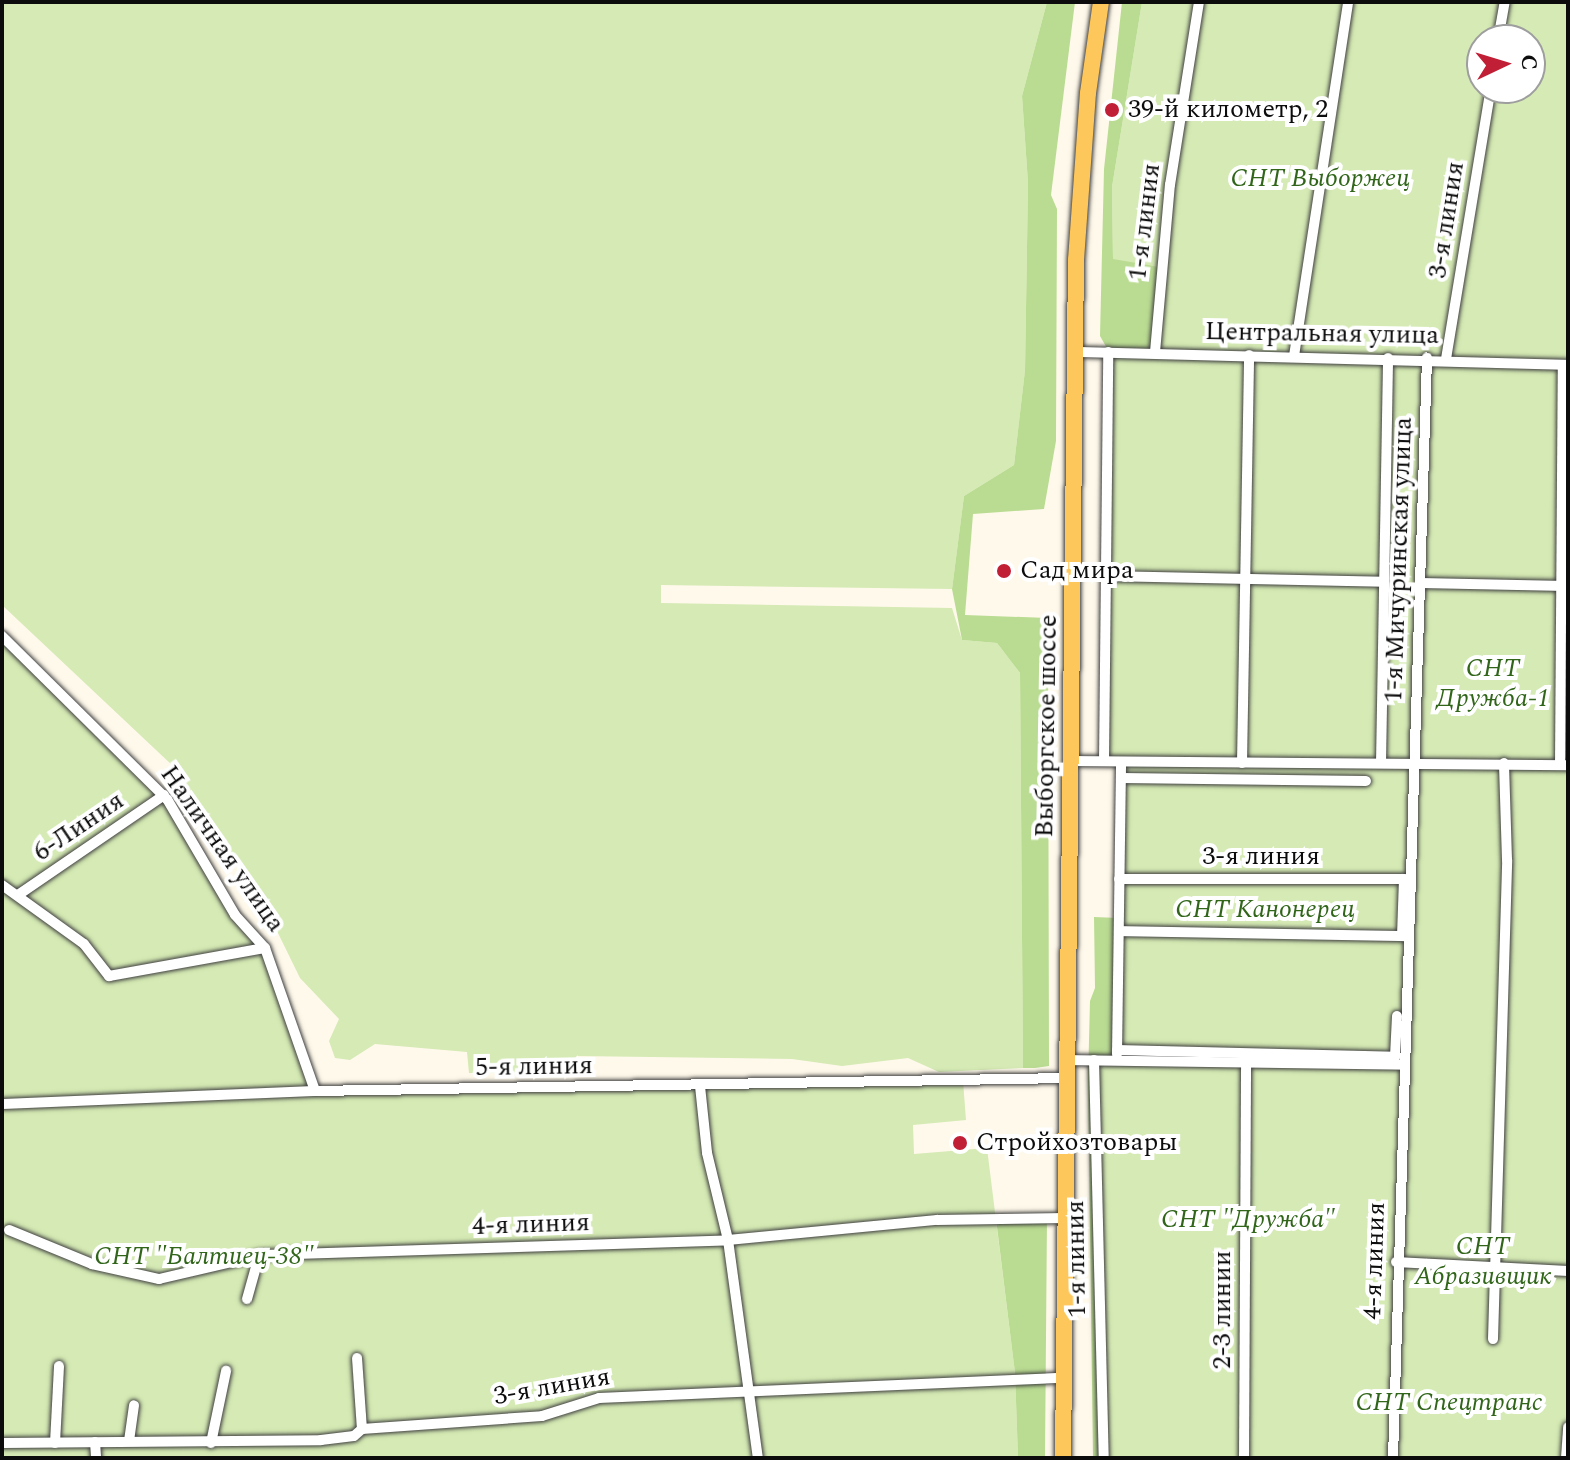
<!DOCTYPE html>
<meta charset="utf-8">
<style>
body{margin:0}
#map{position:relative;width:1570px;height:1460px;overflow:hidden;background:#fff9eb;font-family:Spectral,serif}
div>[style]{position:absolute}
.green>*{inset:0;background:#d5eab4}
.forest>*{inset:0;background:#badc92}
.roads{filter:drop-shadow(0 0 2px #3f3f3f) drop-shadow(0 0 2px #3f3f3f)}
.street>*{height:10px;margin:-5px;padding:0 5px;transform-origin:5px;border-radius:5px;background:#fff}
.primary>*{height:16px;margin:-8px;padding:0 8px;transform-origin:8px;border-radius:8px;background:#fec75c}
.dots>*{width:22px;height:22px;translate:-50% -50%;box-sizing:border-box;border:4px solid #fff;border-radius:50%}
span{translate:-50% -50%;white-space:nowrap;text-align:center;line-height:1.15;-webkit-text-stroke:8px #fff;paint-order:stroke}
.poi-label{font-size:26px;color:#0c0c0c}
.left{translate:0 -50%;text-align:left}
.park-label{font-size:26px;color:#31661a;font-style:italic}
.street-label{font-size:26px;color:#0c0c0c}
.frame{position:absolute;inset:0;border:4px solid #0c0c0c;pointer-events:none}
.north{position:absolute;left:1466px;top:24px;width:80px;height:80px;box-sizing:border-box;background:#fff;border:2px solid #9e9e9e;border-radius:50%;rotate:86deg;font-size:22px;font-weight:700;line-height:32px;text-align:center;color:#0c0c0c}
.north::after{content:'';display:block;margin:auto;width:28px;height:36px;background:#c11f36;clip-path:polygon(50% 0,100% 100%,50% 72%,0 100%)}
</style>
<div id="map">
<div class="green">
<div style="clip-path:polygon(2px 2px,1047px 2px,1022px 96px,1028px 183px,1025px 370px,1014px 465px,964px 496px,952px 589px,661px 585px,661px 603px,952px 608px,962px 640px,997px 643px,1020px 673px,1023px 1068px,939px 1072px,908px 1058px,842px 1066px,792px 1059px,577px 1056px,562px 1077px,539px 1078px,536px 1072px,469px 1073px,467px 1052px,375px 1044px,350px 1060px,335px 1058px,329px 1041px,339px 1019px,300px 978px,253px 882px,183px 787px,173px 766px,2px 605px)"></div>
<div style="clip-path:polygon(evenodd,1142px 2px,1568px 2px,1568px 1458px,1104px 1458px,1095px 1060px,1118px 1060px,1122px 763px,1106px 761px,1108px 350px,1160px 267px,1113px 260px,1112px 187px,1142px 2px,1482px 40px,1530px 40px,1530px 88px,1482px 88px,1482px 40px)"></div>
<div style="clip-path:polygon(2px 636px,164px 795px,234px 916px,265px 948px,315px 1091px,963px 1081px,966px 1120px,913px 1125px,914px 1154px,987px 1148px,1015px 1373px,1018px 1458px,2px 1458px)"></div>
</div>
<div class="forest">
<div style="clip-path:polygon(1047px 2px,1075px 2px,1051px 195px,1057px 209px,1056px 441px,1044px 509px,973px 514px,965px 615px,1048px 618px,1049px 1066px,1035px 1068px,1023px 1068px,1020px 673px,997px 643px,962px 640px,952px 589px,964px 496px,1014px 465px,1025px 370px,1028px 183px,1022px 96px)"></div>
<div style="clip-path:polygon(1122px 2px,1142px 2px,1112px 187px,1113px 259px,1160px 267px,1152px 352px,1108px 350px,1100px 336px,1104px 169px)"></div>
<div style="clip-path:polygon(1094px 917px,1119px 918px,1118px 1060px,1096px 1060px,1104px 1458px,1093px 1458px,1088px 1080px,1090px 1001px,1095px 988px)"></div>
<div style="clip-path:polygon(1047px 1218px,1045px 1458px,1018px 1458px,1015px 1373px,996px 1219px)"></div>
</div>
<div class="roads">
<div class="street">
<div style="left:1498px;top:40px;width:39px;rotate:-80deg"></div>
<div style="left:1075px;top:352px;width:493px;rotate:1.5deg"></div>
<div style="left:1155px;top:352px;width:168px;rotate:-84.9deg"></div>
<div style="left:1170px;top:185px;width:185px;rotate:-81deg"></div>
<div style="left:1294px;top:356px;width:358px;rotate:-81.3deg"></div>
<div style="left:1446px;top:359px;width:275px;rotate:-80.6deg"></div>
<div style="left:1105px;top:576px;width:279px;rotate:1.2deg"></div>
<div style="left:1421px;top:583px;width:145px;rotate:1.2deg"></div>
<div style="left:2px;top:636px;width:232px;rotate:44.7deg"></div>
<div style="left:167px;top:799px;width:134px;rotate:59.6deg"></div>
<div style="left:235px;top:915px;width:45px;rotate:47.7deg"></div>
<div style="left:265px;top:948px;width:151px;rotate:70.7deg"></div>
<div style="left:1070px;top:761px;width:498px;rotate:0.5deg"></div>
<div style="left:1104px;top:761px;width:409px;rotate:-89.4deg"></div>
<div style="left:1242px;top:763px;width:408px;rotate:-89deg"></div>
<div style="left:1381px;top:763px;width:405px;rotate:-89deg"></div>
<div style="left:1560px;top:764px;width:399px;rotate:-89.6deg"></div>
<div style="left:1121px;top:778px;width:245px;rotate:0.7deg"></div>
<div style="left:1119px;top:879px;width:285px"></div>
<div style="left:1404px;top:879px;width:57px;rotate:92deg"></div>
<div style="left:2px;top:885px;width:101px;rotate:35.7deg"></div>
<div style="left:84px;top:944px;width:41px;rotate:52deg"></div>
<div style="left:109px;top:976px;width:158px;rotate:-10.2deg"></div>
<div style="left:18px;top:895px;width:177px;rotate:-34.4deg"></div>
<div style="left:1119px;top:931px;width:289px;rotate:1deg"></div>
<div style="left:1117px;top:1050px;width:278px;rotate:1.4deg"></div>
<div style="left:1395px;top:1057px;width:41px;rotate:-87.2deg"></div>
<div style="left:1117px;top:1054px;width:292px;rotate:-89.2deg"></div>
<div style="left:1067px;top:1060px;width:338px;rotate:0.8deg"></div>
<div style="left:1094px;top:1060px;width:398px;rotate:88.6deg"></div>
<div style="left:700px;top:1086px;width:67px;rotate:84deg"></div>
<div style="left:707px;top:1153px;width:89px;rotate:76.4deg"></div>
<div style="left:728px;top:1240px;width:220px;rotate:82.2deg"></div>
<div style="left:2px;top:1104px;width:313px;rotate:-2.4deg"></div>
<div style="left:315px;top:1091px;width:751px;rotate:-0.99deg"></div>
<div style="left:9px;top:1230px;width:90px;rotate:22.3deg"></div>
<div style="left:92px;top:1264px;width:69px;rotate:12.6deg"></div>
<div style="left:159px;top:1279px;width:105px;rotate:-13.2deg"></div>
<div style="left:261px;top:1255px;width:467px;rotate:-1.8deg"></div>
<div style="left:728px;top:1240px;width:210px;rotate:-5.5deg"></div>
<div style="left:937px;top:1220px;width:128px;rotate:-0.9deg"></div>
<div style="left:1396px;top:1262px;width:172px;rotate:3deg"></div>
<div style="left:247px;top:1299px;width:45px;rotate:-74.4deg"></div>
<div style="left:1493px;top:1339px;width:479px;rotate:-88.3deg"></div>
<div style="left:1507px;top:860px;width:97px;rotate:-91.8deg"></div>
<div style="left:357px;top:1358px;width:71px;rotate:86deg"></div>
<div style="left:129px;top:1441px;width:36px;rotate:-82deg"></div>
<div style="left:95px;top:1442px;width:16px;rotate:86deg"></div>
<div style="left:3px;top:1443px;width:318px;rotate:-0.5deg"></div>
<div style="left:321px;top:1440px;width:33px;rotate:-7deg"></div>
<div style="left:354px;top:1436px;width:11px;rotate:-41deg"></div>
<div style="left:362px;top:1429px;width:180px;rotate:-4.1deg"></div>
<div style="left:542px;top:1416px;width:60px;rotate:-17.5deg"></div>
<div style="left:599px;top:1398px;width:464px;rotate:-2.5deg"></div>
<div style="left:55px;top:1443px;width:77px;rotate:-87deg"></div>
<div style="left:211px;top:1443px;width:74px;rotate:-78.2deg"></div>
<div style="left:1244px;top:1458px;width:392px;rotate:-89.7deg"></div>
<div style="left:1393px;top:1458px;width:1101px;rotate:-88.23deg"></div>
<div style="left:1566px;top:1458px;width:31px;rotate:-86deg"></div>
</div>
<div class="primary">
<div style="left:1063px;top:1458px;width:1198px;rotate:-89.38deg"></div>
<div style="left:1076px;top:260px;width:167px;rotate:-85.9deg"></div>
<div style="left:1088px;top:93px;width:92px;rotate:-81.9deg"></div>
</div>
</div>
<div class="dots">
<div style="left:1112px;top:110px;background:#c11f36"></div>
<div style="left:1004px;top:571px;background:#c11f36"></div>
<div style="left:960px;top:1143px;background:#c11f36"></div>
</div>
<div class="poi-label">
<span class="left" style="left:1128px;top:110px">39-й километр, 2</span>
<span class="left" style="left:1020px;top:571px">Сад мира</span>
<span class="left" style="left:976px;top:1143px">Стройхозтовары</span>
</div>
<div class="park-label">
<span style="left:1320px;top:179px">СНТ Выборжец</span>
<span style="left:1493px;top:684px">СНТ<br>Дружба-1</span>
<span style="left:1265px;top:910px">СНТ Канонерец</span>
<span style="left:1248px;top:1220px">СНТ "Дружба"</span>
<span style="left:1483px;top:1262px">СНТ<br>Абразивщик</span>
<span style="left:204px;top:1257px">СНТ "Балтиец-38"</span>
<span style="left:1449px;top:1403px">СНТ Спецтранс</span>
</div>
<div class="street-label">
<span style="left:1447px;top:220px;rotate:-81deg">3-я линия</span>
<span style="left:1145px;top:222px;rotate:-83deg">1-я линия</span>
<span style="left:1322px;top:334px;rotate:1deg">Центральная улица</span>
<span style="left:1399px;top:560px;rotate:-88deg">1-я Мичуринская улица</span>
<span style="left:1047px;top:726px;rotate:-89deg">Выборгское шоссе</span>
<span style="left:79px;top:827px;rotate:-34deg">6-Линия</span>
<span style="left:222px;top:849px;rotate:55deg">Наличная улица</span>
<span style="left:1261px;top:857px">3-я линия</span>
<span style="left:534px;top:1067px;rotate:-1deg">5-я линия</span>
<span style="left:531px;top:1225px;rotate:-2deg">4-я линия</span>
<span style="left:1077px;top:1259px;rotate:-91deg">1-я линия</span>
<span style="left:1375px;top:1261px;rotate:-88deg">4-я линия</span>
<span style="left:1223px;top:1310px;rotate:-90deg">2-3 линии</span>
<span style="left:552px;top:1387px;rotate:-10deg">3-я линия</span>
</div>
<div class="frame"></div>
<div class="north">С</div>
</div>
